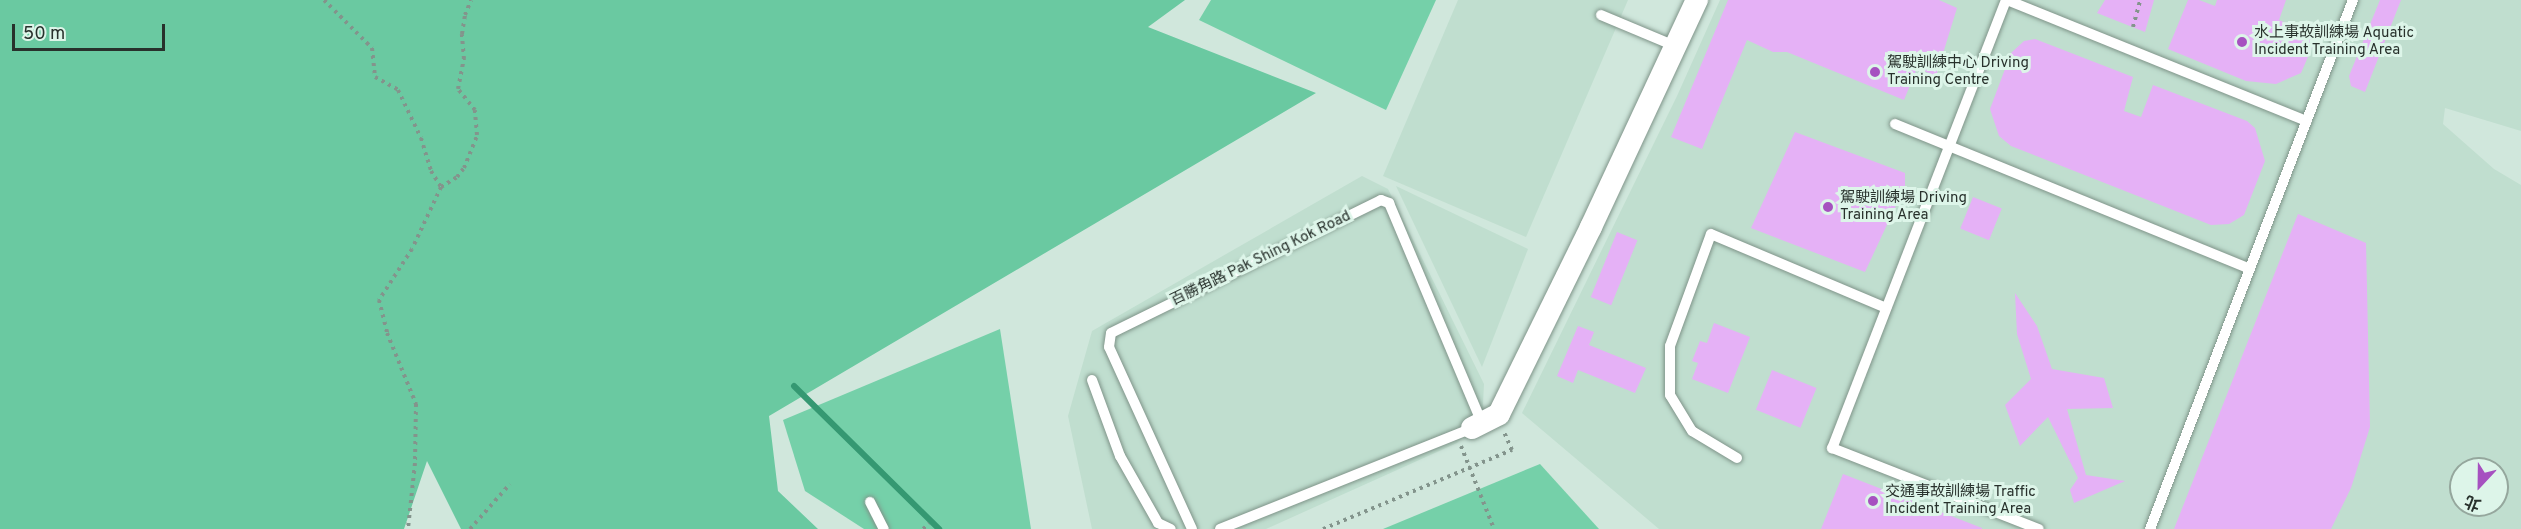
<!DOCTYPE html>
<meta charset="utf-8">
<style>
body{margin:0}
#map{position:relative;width:2521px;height:529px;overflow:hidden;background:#d0e7dc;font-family:Overpass,"Noto Sans TC",sans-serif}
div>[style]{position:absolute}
.built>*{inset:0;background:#c0decf}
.green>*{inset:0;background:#75d0a9}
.forest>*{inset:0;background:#6ac9a1}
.stream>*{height:6px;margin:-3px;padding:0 3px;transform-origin:3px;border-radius:3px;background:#359872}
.building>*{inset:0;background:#e5b1f6;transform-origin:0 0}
.path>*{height:4px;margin-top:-2px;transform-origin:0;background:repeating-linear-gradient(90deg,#83948c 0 3px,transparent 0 7.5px)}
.roads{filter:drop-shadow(0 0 2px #7f9489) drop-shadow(0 0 2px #7f9489)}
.lane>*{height:10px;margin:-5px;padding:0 5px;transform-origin:5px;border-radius:5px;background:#fff}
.street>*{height:22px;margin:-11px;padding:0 11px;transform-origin:11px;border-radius:11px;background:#fff}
.dots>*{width:16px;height:16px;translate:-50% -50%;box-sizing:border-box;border:3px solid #ddf5e9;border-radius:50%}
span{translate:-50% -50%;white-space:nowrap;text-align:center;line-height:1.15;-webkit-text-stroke:6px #ddf5e9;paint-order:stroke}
.poi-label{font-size:15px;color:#28312c}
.left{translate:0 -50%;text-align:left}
.street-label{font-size:15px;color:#28312c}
.north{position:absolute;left:2449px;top:457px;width:60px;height:60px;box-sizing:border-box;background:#ddf5e9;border:2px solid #95a79d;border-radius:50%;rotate:202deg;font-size:16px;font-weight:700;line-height:24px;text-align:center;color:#28312c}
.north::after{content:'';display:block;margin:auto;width:21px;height:27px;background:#a651c0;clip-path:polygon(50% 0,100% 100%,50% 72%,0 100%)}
.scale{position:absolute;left:12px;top:24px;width:153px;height:27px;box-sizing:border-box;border:3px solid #28312c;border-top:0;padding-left:8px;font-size:18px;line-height:21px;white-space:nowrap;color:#28312c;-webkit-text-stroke:4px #ddf5e9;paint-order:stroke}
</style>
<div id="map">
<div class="built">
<div style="clip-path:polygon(1458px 0,1628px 0,1526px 237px,1383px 176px)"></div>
<div style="clip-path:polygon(evenodd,1720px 0,2521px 0,2521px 131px,2445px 108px,2443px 124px,2494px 169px,2521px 185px,2521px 529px,1659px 529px,1522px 413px,1677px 96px,1720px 0,2461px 469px,2497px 469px,2497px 505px,2461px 505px,2461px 469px)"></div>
<div style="clip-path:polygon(1362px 176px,1388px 189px,1484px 384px,1482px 423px,1472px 428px,1457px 443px,1266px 529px,1092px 529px,1068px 416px,1092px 331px)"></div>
<div style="clip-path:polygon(1396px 186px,1528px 249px,1482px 367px)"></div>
</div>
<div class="green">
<div style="clip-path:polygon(1211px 0,1436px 0,1386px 110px,1199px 20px)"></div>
<div style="clip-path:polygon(1000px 329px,1031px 529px,864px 529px,805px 491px,783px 420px)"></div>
<div style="clip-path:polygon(1540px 464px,1599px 529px,1383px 529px)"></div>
</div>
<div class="forest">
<div style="clip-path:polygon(0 0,1185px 0,1148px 27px,1316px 93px,769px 416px,778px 491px,818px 529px,461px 529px,427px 461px,404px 529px,0 529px)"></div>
</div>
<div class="stream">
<div style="left:794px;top:386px;width:204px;rotate:44.6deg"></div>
</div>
<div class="building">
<div style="clip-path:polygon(1728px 0,1939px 0,1957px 8px,1936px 76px,1917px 68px,1904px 100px,1787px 52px,1773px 52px,1747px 40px,1702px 149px,1671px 137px)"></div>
<div style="clip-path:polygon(2105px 0,2154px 0,2145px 32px,2097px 13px)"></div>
<div style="clip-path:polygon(2188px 0,2199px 0,2215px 6px,2217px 0,2286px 0,2279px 20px,2317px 36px,2301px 73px,2276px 84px,2246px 81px,2168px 49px)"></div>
<div style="clip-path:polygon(2380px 0,2401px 0,2365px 92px,2351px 86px,2349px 76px)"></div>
<div style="clip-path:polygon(2035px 39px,2133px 77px,2124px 111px,2141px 117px,2153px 85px,2247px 121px,2255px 128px,2265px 161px,2244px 215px,2229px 224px,2211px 225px,2011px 146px,1999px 136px,1990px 109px,2011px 53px,2024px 41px)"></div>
<div style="clip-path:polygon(1795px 132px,1905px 173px,1905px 186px,1865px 272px,1751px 228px)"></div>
<div style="left:1973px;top:197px;width:31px;height:34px;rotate:22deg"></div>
<div style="clip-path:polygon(2298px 214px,2366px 243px,2370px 427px,2351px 488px,2331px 529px,2174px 529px)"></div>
<div style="left:1617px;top:232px;width:22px;height:70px;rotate:22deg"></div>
<div style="clip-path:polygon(2015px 293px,2037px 326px,2052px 369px,2104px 378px,2113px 408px,2067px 409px,2086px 475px,2125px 481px,2074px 503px,2070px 490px,2078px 478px,2048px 417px,2020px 446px,2005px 405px,2031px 379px,2017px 334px)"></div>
<div style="clip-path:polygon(1714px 323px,1750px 337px,1728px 393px,1692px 379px,1698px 363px,1692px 361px,1700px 341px,1707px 343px)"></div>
<div style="clip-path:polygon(1578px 326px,1594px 332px,1589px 345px,1646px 368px,1635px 393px,1578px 370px,1573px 383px,1557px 376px)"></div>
<div style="left:1772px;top:370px;width:48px;height:43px;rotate:22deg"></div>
<div style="clip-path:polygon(1843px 474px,1982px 528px,1982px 529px,1821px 529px)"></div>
</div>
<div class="path">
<div style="left:324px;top:0;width:68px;rotate:45deg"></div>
<div style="left:372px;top:48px;width:29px;rotate:84deg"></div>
<div style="left:375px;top:77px;width:26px;rotate:29deg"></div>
<div style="left:398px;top:90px;width:53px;rotate:64.4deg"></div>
<div style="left:421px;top:138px;width:34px;rotate:73deg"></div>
<div style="left:431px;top:171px;width:19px;rotate:58deg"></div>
<div style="left:441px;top:187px;width:68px;rotate:115.1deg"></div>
<div style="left:412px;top:249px;width:61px;rotate:122.9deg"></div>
<div style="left:379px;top:300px;width:34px;rotate:76deg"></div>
<div style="left:387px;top:333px;width:77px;rotate:67.8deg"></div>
<div style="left:416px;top:404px;width:59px;rotate:91deg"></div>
<div style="left:415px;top:463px;width:66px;rotate:96.1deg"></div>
<div style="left:2133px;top:27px;width:28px;rotate:-75deg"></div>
<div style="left:441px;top:187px;width:19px;rotate:-32deg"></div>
<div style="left:457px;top:177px;width:11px;rotate:-52deg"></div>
<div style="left:464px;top:168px;width:35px;rotate:-68deg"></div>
<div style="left:477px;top:135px;width:25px;rotate:-95deg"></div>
<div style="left:475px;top:110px;width:27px;rotate:-129deg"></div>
<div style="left:458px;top:89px;width:31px;rotate:-79deg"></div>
<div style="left:464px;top:59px;width:25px;rotate:-95deg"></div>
<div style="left:462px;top:34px;width:19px;rotate:-81deg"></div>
<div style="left:465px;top:15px;width:16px;rotate:-68deg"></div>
<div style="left:1461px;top:446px;width:89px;rotate:68.3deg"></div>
<div style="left:470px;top:529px;width:60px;rotate:-48.4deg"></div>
<div style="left:923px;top:529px;width:8px;rotate:-40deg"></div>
<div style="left:1323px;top:529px;width:205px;rotate:-22.7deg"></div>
<div style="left:1512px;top:450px;width:20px;rotate:-114deg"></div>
</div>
<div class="roads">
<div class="lane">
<div style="left:2006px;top:0;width:481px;rotate:111.2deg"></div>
<div style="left:1832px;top:448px;width:222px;rotate:21.4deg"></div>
<div style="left:2007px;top:0;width:323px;rotate:22deg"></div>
<div style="left:1601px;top:15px;width:80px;rotate:22.7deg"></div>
<div style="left:1895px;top:124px;width:383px;rotate:22.2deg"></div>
<div style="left:1092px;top:380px;width:81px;rotate:69.8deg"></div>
<div style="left:1120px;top:456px;width:77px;rotate:60.4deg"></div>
<div style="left:1158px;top:523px;width:14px;rotate:25deg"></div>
<div style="left:1737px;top:458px;width:52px;rotate:-149deg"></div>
<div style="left:1692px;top:431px;width:42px;rotate:-121.4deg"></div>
<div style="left:1670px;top:395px;width:49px;rotate:-90deg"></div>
<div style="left:1670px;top:346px;width:119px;rotate:-69.9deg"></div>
<div style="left:1711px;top:234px;width:190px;rotate:22.9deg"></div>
<div style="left:870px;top:502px;width:30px;rotate:63deg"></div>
<div style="left:1192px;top:529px;width:200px;rotate:-114.5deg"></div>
<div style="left:1109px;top:347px;width:14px;rotate:-82deg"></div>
<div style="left:1111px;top:333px;width:301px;rotate:-26.2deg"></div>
<div style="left:1381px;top:200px;width:9px;rotate:21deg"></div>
<div style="left:1389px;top:203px;width:239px;rotate:67.1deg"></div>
<div style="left:1220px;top:529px;width:271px;rotate:-21.8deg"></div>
<div style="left:2150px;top:529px;width:567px;rotate:-69.01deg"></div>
</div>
<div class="street">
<div style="left:1472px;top:428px;width:30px;rotate:-27deg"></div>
<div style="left:1499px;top:414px;width:208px;rotate:-63.8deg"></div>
<div style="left:1591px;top:227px;width:251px;rotate:-65deg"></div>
</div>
</div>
<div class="dots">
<div style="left:2242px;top:42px;background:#a651c0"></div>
<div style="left:1875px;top:72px;background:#a651c0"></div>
<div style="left:1828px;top:207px;background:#a651c0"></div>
<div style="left:1873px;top:501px;background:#a651c0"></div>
</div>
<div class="poi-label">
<span class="left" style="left:2254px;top:42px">水上事故訓練場 Aquatic<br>Incident Training Area</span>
<span class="left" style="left:1887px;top:72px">駕駛訓練中心 Driving<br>Training Centre</span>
<span class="left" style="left:1840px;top:207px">駕駛訓練場 Driving<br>Training Area</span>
<span class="left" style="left:1885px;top:501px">交通事故訓練場 Traffic<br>Incident Training Area</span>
</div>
<div class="street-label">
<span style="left:1261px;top:259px;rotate:-26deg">百勝角路 Pak Shing Kok Road</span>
</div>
<div class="north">北</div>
<div class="scale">50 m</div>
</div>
